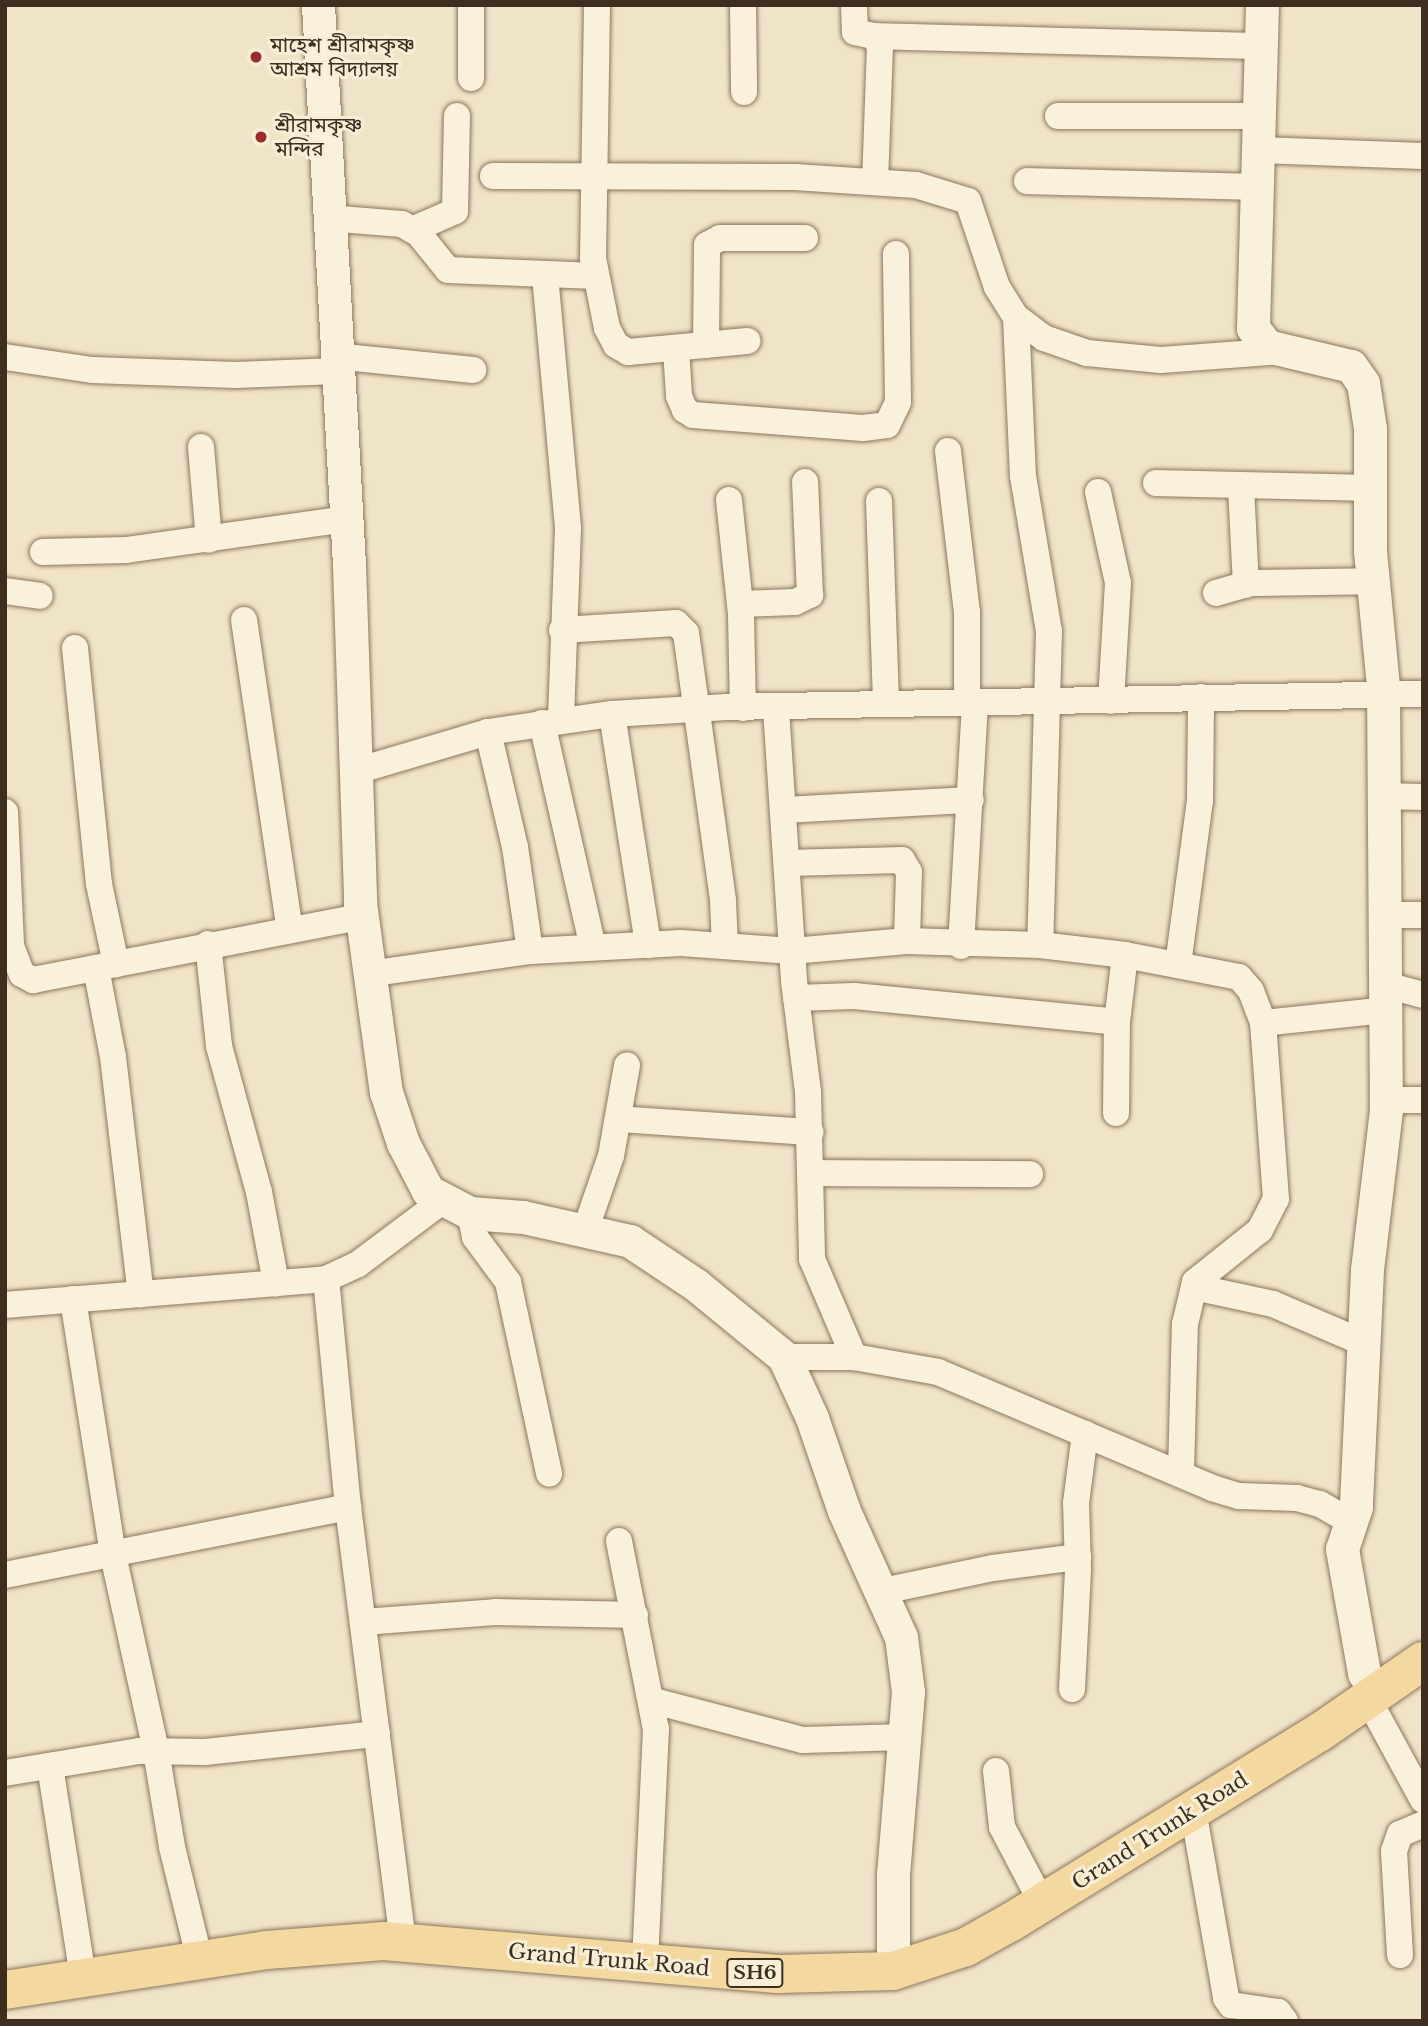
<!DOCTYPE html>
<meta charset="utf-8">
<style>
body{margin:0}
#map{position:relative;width:1428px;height:2026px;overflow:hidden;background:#f0e4c8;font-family:"Libre Baskerville","Noto Sans Bengali",serif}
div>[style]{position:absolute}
.roads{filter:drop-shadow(0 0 2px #8d765c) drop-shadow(0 0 2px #8d765c)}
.minor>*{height:26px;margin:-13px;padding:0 13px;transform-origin:13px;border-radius:13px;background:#faf1dc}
.tertiary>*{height:33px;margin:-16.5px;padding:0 16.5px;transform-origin:16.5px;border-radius:16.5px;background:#faf1dc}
.primary>*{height:38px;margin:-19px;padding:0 19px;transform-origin:19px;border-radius:19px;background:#f3d9a0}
.dots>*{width:19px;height:19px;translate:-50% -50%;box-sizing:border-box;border:4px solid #f7eed8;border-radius:50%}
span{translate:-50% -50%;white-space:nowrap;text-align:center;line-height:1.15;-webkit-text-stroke:6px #f7eed8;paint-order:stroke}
.shield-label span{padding:2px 5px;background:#f7eed8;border:2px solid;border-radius:5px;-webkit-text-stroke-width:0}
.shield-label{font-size:19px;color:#3d2e20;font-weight:700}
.poi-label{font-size:21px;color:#3d2e20}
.left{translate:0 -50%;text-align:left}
.street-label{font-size:21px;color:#3d2e20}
.frame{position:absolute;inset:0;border:7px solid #3d2e20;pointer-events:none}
</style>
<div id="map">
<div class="roads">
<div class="minor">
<div style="left:597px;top:5px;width:253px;rotate:90.9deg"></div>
<div style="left:593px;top:258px;width:71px;rotate:78.7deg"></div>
<div style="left:607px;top:328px;width:19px;rotate:62deg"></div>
<div style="left:616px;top:345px;width:14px;rotate:30deg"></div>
<div style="left:628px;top:352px;width:120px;rotate:-5.3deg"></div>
<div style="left:743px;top:5px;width:87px;rotate:89.3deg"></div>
<div style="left:854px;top:5px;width:27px;rotate:88deg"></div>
<div style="left:855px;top:32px;width:19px;rotate:12deg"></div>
<div style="left:874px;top:36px;width:12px;rotate:59deg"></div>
<div style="left:880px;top:46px;width:136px;rotate:92.1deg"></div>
<div style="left:874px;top:36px;width:387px;rotate:1.5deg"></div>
<div style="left:471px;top:78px;width:73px;rotate:-90deg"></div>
<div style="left:1058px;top:116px;width:201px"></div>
<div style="left:1259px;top:150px;width:164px;rotate:2.1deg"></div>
<div style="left:493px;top:176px;width:302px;rotate:0.2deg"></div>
<div style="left:795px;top:177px;width:121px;rotate:3.8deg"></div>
<div style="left:916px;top:185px;width:54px;rotate:17.1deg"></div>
<div style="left:968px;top:201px;width:91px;rotate:71.4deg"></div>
<div style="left:997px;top:287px;width:36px;rotate:58deg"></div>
<div style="left:1016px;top:317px;width:35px;rotate:37deg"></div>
<div style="left:1044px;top:338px;width:46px;rotate:19.2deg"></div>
<div style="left:1087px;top:353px;width:74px;rotate:5.4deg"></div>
<div style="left:1161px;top:360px;width:122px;rotate:-4.2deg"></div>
<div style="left:1027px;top:181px;width:228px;rotate:1.5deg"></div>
<div style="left:328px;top:218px;width:74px;rotate:4.6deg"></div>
<div style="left:402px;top:224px;width:20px;rotate:30deg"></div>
<div style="left:419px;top:234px;width:46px;rotate:51.1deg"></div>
<div style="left:448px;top:270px;width:148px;rotate:2.3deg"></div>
<div style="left:412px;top:230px;width:47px;rotate:-23.8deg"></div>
<div style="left:455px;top:211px;width:95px;rotate:-88.8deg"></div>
<div style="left:545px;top:275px;width:254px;rotate:84.8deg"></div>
<div style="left:568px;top:528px;width:192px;rotate:92.1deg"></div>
<div style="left:1016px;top:317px;width:159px;rotate:87.5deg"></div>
<div style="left:1023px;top:476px;width:157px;rotate:80.5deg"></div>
<div style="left:1049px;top:631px;width:314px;rotate:91.6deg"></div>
<div style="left:706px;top:345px;width:100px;rotate:-89.4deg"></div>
<div style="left:707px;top:245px;width:15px;rotate:-28deg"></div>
<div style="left:720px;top:238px;width:85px"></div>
<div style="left:676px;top:349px;width:47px;rotate:86.3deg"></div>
<div style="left:679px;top:396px;width:15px;rotate:67deg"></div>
<div style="left:685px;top:410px;width:9px;rotate:32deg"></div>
<div style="left:693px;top:415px;width:170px;rotate:4.4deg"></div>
<div style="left:863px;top:428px;width:24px;rotate:-7deg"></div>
<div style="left:887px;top:425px;width:25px;rotate:-64deg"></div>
<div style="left:898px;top:402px;width:148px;rotate:-90.8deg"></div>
<div style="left:335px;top:356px;width:139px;rotate:5.8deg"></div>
<div style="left:5px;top:357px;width:88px;rotate:8.5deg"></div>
<div style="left:92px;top:370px;width:144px;rotate:2deg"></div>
<div style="left:236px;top:375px;width:101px;rotate:-2.3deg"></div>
<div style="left:201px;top:447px;width:93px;rotate:85.1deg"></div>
<div style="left:948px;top:451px;width:162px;rotate:83.3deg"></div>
<div style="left:967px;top:612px;width:89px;rotate:90deg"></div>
<div style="left:1156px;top:483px;width:214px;rotate:1.3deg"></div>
<div style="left:1241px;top:487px;width:98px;rotate:87.1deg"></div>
<div style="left:1098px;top:492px;width:93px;rotate:77.6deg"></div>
<div style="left:1118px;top:583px;width:118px;rotate:93.4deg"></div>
<div style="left:729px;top:500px;width:116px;rotate:84deg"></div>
<div style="left:741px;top:615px;width:93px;rotate:88.8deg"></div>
<div style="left:879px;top:501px;width:203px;rotate:88deg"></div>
<div style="left:43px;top:552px;width:83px;rotate:-1.4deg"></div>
<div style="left:126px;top:550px;width:222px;rotate:-8deg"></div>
<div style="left:5px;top:591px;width:35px;rotate:8deg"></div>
<div style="left:1216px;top:593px;width:37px;rotate:-16deg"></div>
<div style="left:1252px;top:583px;width:121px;rotate:-0.9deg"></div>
<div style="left:740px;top:604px;width:55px;rotate:-2.1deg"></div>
<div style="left:795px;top:602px;width:17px;rotate:-25deg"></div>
<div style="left:810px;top:595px;width:113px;rotate:-92.5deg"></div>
<div style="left:244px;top:620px;width:313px;rotate:81.6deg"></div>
<div style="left:562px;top:630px;width:114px;rotate:-3.5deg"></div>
<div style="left:676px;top:623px;width:14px;rotate:45deg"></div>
<div style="left:686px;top:633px;width:271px;rotate:82.1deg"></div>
<div style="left:723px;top:901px;width:45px;rotate:87.5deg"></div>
<div style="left:75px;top:648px;width:237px;rotate:84.2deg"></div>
<div style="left:99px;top:884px;width:82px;rotate:78deg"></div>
<div style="left:776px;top:709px;width:273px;rotate:86.2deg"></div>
<div style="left:794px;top:981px;width:112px;rotate:82.8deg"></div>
<div style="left:808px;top:1092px;width:167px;rotate:88.6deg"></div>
<div style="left:812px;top:1259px;width:107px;rotate:66.8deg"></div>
<div style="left:612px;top:714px;width:234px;rotate:81.1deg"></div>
<div style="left:542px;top:723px;width:230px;rotate:77.2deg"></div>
<div style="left:488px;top:732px;width:118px;rotate:76.8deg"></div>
<div style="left:515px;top:847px;width:105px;rotate:81.8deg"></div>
<div style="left:353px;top:772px;width:141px;rotate:-16.5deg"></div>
<div style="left:488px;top:732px;width:125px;rotate:-8.3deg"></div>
<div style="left:612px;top:714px;width:115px;rotate:-3.5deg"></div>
<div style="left:727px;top:707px;width:696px;rotate:-1.07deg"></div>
<div style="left:1381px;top:796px;width:42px;rotate:1.4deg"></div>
<div style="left:784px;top:810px;width:187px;rotate:-3.1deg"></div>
<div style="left:5px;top:812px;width:134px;rotate:87.4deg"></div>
<div style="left:11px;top:946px;width:30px;rotate:69deg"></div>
<div style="left:22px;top:974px;width:13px;rotate:29deg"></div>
<div style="left:33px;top:980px;width:334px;rotate:-10.9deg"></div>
<div style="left:787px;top:863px;width:115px;rotate:-1.5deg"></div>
<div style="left:902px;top:860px;width:14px;rotate:60deg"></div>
<div style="left:909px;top:872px;width:69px;rotate:91.7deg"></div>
<div style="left:1385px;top:915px;width:38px"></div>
<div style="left:208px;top:944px;width:103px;rotate:83.8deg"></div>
<div style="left:219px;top:1046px;width:151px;rotate:74.7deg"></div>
<div style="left:259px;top:1192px;width:93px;rotate:79.4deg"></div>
<div style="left:961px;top:946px;width:245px;rotate:-86.7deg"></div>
<div style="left:1178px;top:965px;width:165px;rotate:-82.4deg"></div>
<div style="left:1200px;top:801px;width:104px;rotate:-89.4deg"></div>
<div style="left:96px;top:968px;width:91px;rotate:79.2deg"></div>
<div style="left:113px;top:1057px;width:239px;rotate:83.3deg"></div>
<div style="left:368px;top:974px;width:164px;rotate:-8.1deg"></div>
<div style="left:530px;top:951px;width:151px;rotate:-3deg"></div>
<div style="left:681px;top:943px;width:111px;rotate:4.1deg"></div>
<div style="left:792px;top:951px;width:115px;rotate:-5deg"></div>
<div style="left:907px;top:941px;width:133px;rotate:1.7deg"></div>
<div style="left:1040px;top:945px;width:86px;rotate:6.7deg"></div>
<div style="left:1125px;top:955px;width:116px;rotate:10.9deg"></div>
<div style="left:1239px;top:977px;width:18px;rotate:49deg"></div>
<div style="left:1251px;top:991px;width:34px;rotate:69deg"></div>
<div style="left:1386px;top:985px;width:38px;rotate:15deg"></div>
<div style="left:796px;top:998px;width:58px;rotate:-2deg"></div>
<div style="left:854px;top:996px;width:264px;rotate:5.6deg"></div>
<div style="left:1386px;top:1100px;width:37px"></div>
<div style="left:1116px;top:1113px;width:91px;rotate:-89.4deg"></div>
<div style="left:1117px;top:1022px;width:67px;rotate:-83.2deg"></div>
<div style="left:618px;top:1119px;width:193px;rotate:3.9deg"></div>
<div style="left:813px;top:1173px;width:217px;rotate:0.3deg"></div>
<div style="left:470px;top:1213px;width:25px;rotate:78deg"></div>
<div style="left:475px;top:1237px;width:56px;rotate:53.7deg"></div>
<div style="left:508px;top:1282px;width:196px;rotate:77.9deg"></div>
<div style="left:585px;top:1231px;width:79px;rotate:-70.9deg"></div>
<div style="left:611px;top:1156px;width:92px;rotate:-80deg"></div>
<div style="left:1194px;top:1287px;width:81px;rotate:12.1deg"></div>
<div style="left:1273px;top:1304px;width:99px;rotate:23.2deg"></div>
<div style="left:73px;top:1299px;width:259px;rotate:81.1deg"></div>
<div style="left:113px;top:1555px;width:201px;rotate:77.6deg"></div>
<div style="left:156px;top:1751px;width:97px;rotate:80.5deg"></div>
<div style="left:172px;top:1847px;width:117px;rotate:76.2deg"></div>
<div style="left:5px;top:1305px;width:322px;rotate:-4.6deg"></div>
<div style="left:784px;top:1357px;width:70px"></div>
<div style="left:854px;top:1357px;width:85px;rotate:10.1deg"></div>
<div style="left:938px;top:1372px;width:298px;rotate:22.9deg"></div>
<div style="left:1212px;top:1488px;width:28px;rotate:17deg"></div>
<div style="left:1239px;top:1496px;width:58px;rotate:2deg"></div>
<div style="left:1297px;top:1498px;width:24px;rotate:15deg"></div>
<div style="left:1320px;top:1504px;width:36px;rotate:30deg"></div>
<div style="left:1181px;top:1473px;width:149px;rotate:-88.5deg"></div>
<div style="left:1185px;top:1324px;width:43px;rotate:-76.6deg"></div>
<div style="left:1195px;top:1282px;width:83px;rotate:-38.7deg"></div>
<div style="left:1260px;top:1230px;width:35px;rotate:-63deg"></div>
<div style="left:1276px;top:1199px;width:176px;rotate:-94.2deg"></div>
<div style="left:1263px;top:1023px;width:124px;rotate:-6deg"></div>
<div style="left:619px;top:1541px;width:192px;rotate:78.9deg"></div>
<div style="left:656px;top:1729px;width:235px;rotate:92.7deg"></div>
<div style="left:5px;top:1575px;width:350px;rotate:-11.2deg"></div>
<div style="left:883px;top:1591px;width:112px;rotate:-11.8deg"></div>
<div style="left:993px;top:1568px;width:86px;rotate:-7.4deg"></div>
<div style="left:363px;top:1622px;width:132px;rotate:-4.3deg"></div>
<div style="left:495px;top:1612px;width:140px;rotate:1.2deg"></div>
<div style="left:1072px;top:1689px;width:120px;rotate:-87.1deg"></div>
<div style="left:1078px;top:1569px;width:66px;rotate:-91.7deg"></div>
<div style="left:1076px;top:1503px;width:70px;rotate:-82.6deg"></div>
<div style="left:1368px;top:1699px;width:115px;rotate:61.4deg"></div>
<div style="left:654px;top:1701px;width:154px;rotate:14.7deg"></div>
<div style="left:803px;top:1740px;width:101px;rotate:-1.7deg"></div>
<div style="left:50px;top:1766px;width:214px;rotate:81.1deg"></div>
<div style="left:996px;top:1771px;width:56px;rotate:83.9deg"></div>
<div style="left:1002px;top:1827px;width:86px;rotate:62.2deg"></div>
<div style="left:5px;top:1773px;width:136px;rotate:-9.3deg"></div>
<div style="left:139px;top:1751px;width:66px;rotate:0.9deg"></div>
<div style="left:205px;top:1752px;width:173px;rotate:-6deg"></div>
<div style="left:1193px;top:1810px;width:191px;rotate:80deg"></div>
<div style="left:1226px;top:1998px;width:9px;rotate:54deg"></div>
<div style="left:1231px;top:2005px;width:48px;rotate:8.5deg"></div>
<div style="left:1278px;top:2012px;width:11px;rotate:52deg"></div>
<div style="left:403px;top:1942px;width:438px;rotate:-97.2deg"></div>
<div style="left:348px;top:1507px;width:229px;rotate:-95.5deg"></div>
<div style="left:326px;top:1279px;width:35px;rotate:-25deg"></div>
<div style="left:358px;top:1264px;width:109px;rotate:-36.8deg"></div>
<div style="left:1400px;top:1955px;width:104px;rotate:-93.3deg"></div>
<div style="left:1394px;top:1851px;width:18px;rotate:-71deg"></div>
<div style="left:1400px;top:1834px;width:25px;rotate:-23deg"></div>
</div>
<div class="tertiary">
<div style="left:318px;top:5px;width:560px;rotate:86.83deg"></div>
<div style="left:349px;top:564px;width:339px;rotate:88.1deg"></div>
<div style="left:360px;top:903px;width:191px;rotate:82.2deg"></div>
<div style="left:386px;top:1092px;width:54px;rotate:71.6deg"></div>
<div style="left:403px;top:1143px;width:54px;rotate:62.5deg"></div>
<div style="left:428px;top:1191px;width:47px;rotate:27.6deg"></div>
<div style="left:470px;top:1213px;width:53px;rotate:4.3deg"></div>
<div style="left:523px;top:1217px;width:110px;rotate:12.6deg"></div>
<div style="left:630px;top:1241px;width:79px;rotate:33.7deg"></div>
<div style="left:696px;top:1285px;width:114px;rotate:39.3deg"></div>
<div style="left:784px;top:1357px;width:67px;rotate:65.3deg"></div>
<div style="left:812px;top:1418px;width:98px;rotate:71deg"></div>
<div style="left:844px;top:1511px;width:138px;rotate:65.7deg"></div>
<div style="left:901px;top:1637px;width:55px;rotate:82.7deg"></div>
<div style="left:908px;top:1692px;width:183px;rotate:94.7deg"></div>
<div style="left:893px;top:1874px;width:97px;rotate:90deg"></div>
<div style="left:1262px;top:5px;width:323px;rotate:91.6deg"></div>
<div style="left:1253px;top:328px;width:23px;rotate:52deg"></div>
<div style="left:1267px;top:346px;width:86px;rotate:13.4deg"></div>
<div style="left:1351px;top:366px;width:21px;rotate:55deg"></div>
<div style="left:1363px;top:383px;width:46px;rotate:81.2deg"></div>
<div style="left:1370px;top:428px;width:123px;rotate:90deg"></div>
<div style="left:1370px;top:551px;width:136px;rotate:84.5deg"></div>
<div style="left:1383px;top:686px;width:424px;rotate:89.6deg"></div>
<div style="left:1386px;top:1110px;width:161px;rotate:96.8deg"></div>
<div style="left:1367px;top:1270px;width:237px;rotate:92.7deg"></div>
<div style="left:1356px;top:1507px;width:44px;rotate:108.4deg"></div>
<div style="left:1342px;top:1549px;width:126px;rotate:79.9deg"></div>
<div style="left:1364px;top:1673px;width:24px;rotate:57deg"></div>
</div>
<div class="primary">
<div style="left:5px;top:1990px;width:265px;rotate:-8.7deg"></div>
<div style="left:267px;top:1950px;width:117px;rotate:-4.4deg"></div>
<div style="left:384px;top:1941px;width:395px;rotate:4.8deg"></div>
<div style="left:778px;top:1974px;width:115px;rotate:-1.5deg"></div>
<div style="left:893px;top:1971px;width:77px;rotate:-18.2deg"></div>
<div style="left:966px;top:1947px;width:51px;rotate:-29.1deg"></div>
<div style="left:1011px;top:1922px;width:363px;rotate:-31.6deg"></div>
<div style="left:1320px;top:1732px;width:125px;rotate:-34.6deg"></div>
</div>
</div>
<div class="dots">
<div style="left:256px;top:57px;background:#9e2a2b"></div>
<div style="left:261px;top:137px;background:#9e2a2b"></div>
</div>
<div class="shield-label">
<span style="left:755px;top:1973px">SH6</span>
</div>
<div class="poi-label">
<span class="left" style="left:270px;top:57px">মাহেশ শ্রীরামকৃষ্ণ<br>আশ্রম বিদ্যালয়</span>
<span class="left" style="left:275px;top:137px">শ্রীরামকৃষ্ণ<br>মন্দির</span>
</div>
<div class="street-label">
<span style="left:1160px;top:1831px;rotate:-32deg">Grand Trunk Road</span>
<span style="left:609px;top:1960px;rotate:5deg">Grand Trunk Road</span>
</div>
<div class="frame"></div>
</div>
